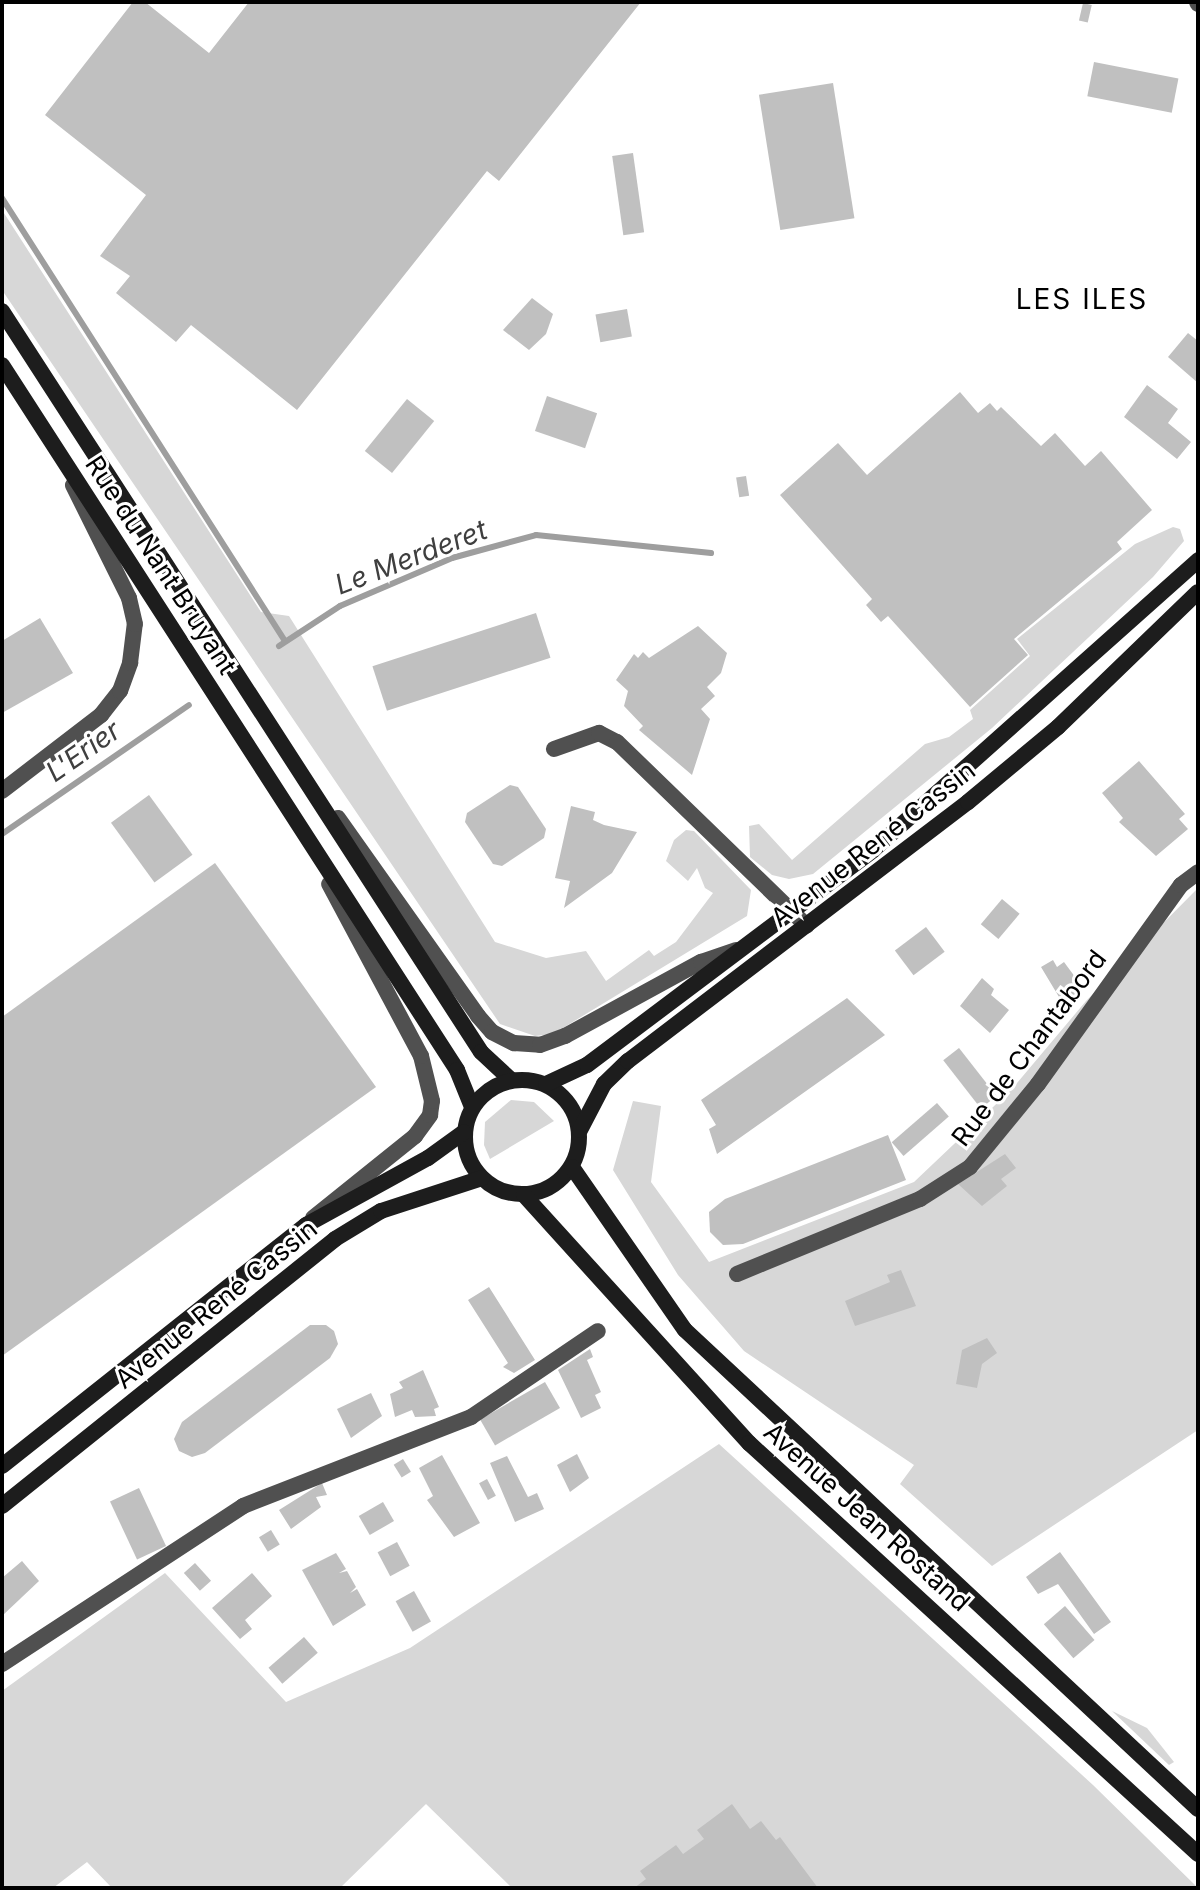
<!DOCTYPE html>
<meta charset="utf-8">
<style>
body{margin:0}
#map{position:relative;width:1200px;height:1890px;overflow:hidden;background:#fff;font-family:Inter,sans-serif}
div>[style]{position:absolute}
.green>*{inset:0;background:#d7d7d7}
.stream>*{height:6px;margin:-3px;padding:0 3px;transform-origin:3px;border-radius:3px;background:#9e9e9e}
.building>*{inset:0;background:#c0c0c0;transform-origin:0 0}
.minor>*{height:16px;margin:-8px;padding:0 8px;transform-origin:8px;border-radius:8px;background:#505050}
.tertiary>*{height:16px;margin:-8px;padding:0 8px;transform-origin:8px;border-radius:8px;background:#505050}
.secondary>*{height:16px;margin:-8px;padding:0 8px;transform-origin:8px;border-radius:8px;background:#1d1d1d}
.secondary>.ring{margin:-8px;padding:0;box-sizing:content-box;background:none;border:16px solid #1d1d1d;border-radius:50%}
span{translate:-50% -50%;white-space:nowrap;text-align:center;line-height:1.15;-webkit-text-stroke:6px #fff;paint-order:stroke}
.street-label{font-size:26px;color:#000}
.neighbourhood-label{font-size:28px;color:#000;letter-spacing:2px}
.water-label{font-size:28px;color:#3f3f3f;font-style:italic}
.frame{position:absolute;inset:0;border:4px solid #000;pointer-events:none}
</style>
<div id="map">
<div class="green">
<div style="clip-path:polygon(2px 210px,261px 612px,289px 616px,495px 942px,546px 958px,586px 951px,606px 981px,649px 950px,654px 956px,676px 942px,713px 893px,705px 888px,697px 868px,688px 881px,666px 861px,674px 840px,686px 830px,694px 831px,751px 890px,747px 916px,553px 1034px,535px 1036px,500px 1024px,2px 290px)"></div>
<div style="clip-path:polygon(1173px 527px,1180px 529px,1184px 541px,1153px 577px,992px 728px,813px 874px,789px 879px,772px 875px,750px 857px,749px 826px,759px 824px,792px 860px,925px 744px,949px 737px,973px 719px,970px 710px,1030px 656px,1017px 639px,1135px 544px)"></div>
<div style="clip-path:polygon(1198px 888px,1198px 1430px,992px 1566px,900px 1484px,914px 1465px,744px 1351px,678px 1275px,613px 1170px,633px 1101px,661px 1106px,651px 1182px,709px 1262px,914px 1182px,1012px 1089px,1086px 1001px)"></div>
<div style="clip-path:polygon(511px 1100px,534px 1102px,554px 1121px,490px 1159px,484px 1145px,485px 1122px)"></div>
<div style="clip-path:polygon(719px 1444px,1093px 1785px,1198px 1888px,512px 1888px,426px 1804px,340px 1888px,112px 1888px,87px 1862px,53px 1888px,2px 1888px,2px 1691px,165px 1573px,286px 1702px,410px 1648px)"></div>
<div style="clip-path:polygon(1112px 1711px,1147px 1728px,1174px 1762px,1169px 1765px)"></div>
</div>
<div class="stream">
<div style="left:2px;top:198px;width:526px;rotate:57.43deg"></div>
<div style="left:279px;top:646px;width:73px;rotate:-33.3deg"></div>
<div style="left:340px;top:606px;width:122px;rotate:-23.2deg"></div>
<div style="left:452px;top:558px;width:87px;rotate:-15.3deg"></div>
<div style="left:536px;top:535px;width:176px;rotate:5.9deg"></div>
<div style="left:2px;top:834px;width:227px;rotate:-34.6deg"></div>
</div>
<div class="building">
<div style="clip-path:polygon(133px 2px,145px 2px,209px 53px,249px 2px,641px 2px,499px 181px,487px 171px,297px 410px,191px 325px,176px 342px,116px 293px,130px 276px,100px 256px,146px 195px,45px 115px)"></div>
<div style="left:1083px;top:3px;width:9px;height:18px;rotate:13deg"></div>
<div style="left:1094px;top:62px;width:86px;height:35px;rotate:11deg"></div>
<div style="left:833px;top:83px;width:137px;height:75px;rotate:81deg"></div>
<div style="left:633px;top:153px;width:80px;height:21px;rotate:82deg"></div>
<div style="clip-path:polygon(532px 298px,553px 314px,546px 334px,529px 350px,503px 330px)"></div>
<div style="left:627px;top:309px;width:28px;height:32px;rotate:80deg"></div>
<div style="clip-path:polygon(1188px 333px,1198px 341px,1198px 383px,1168px 357px)"></div>
<div style="clip-path:polygon(1147px 385px,1178px 409px,1168px 423px,1191px 442px,1177px 459px,1124px 417px)"></div>
<div style="clip-path:polygon(960px 392px,978px 413px,990px 403px,997px 411px,1001px 407px,1041px 446px,1055px 433px,1085px 466px,1101px 451px,1152px 510px,1117px 542px,1122px 549px,1014px 639px,1028px 655px,970px 707px,888px 616px,881px 622px,866px 605px,872px 599px,780px 495px,838px 443px,867px 475px)"></div>
<div style="left:547px;top:396px;width:53px;height:37px;rotate:19deg"></div>
<div style="left:407px;top:399px;width:35px;height:67px;rotate:39deg"></div>
<div style="left:746px;top:476px;width:20px;height:10px;rotate:81deg"></div>
<div style="left:536px;top:613px;width:47px;height:172px;rotate:72deg"></div>
<div style="clip-path:polygon(40px 618px,73px 673px,2px 713px,2px 641px)"></div>
<div style="clip-path:polygon(698px 626px,727px 653px,721px 673px,707px 687px,715px 696px,701px 709px,710px 719px,692px 775px,639px 730px,643px 726px,624px 706px,628px 691px,616px 680px,634px 654px,638px 658px,643px 652px,649px 658px)"></div>
<div style="clip-path:polygon(1139px 761px,1185px 814px,1179px 819px,1188px 829px,1156px 856px,1119px 822px,1123px 818px,1102px 793px)"></div>
<div style="clip-path:polygon(510px 785px,518px 787px,546px 829px,544px 838px,502px 866px,493px 864px,465px 822px,467px 813px)"></div>
<div style="left:149px;top:795px;width:74px;height:47px;rotate:54deg"></div>
<div style="clip-path:polygon(571px 806px,595px 812px,593px 820px,604px 825px,637px 832px,612px 873px,564px 908px,570px 881px,555px 878px)"></div>
<div style="clip-path:polygon(215px 863px,376px 1087px,2px 1356px,2px 1017px)"></div>
<div style="left:1002px;top:899px;width:23px;height:33px;rotate:40deg"></div>
<div style="left:926px;top:927px;width:31px;height:39px;rotate:53deg"></div>
<div style="clip-path:polygon(1053px 960px,1057px 967px,1064px 962px,1078px 981px,1074px 983px,1079px 992px,1062px 1002px,1041px 967px)"></div>
<div style="clip-path:polygon(982px 978px,994px 989px,991px 995px,1009px 1010px,990px 1033px,960px 1006px)"></div>
<div style="clip-path:polygon(847px 998px,885px 1035px,717px 1154px,709px 1129px,716px 1125px,701px 1100px)"></div>
<div style="left:959px;top:1048px;width:61px;height:20px;rotate:52deg"></div>
<div style="left:937px;top:1103px;width:18px;height:60px;rotate:49deg"></div>
<div style="clip-path:polygon(888px 1135px,906px 1180px,743px 1244px,723px 1245px,710px 1232px,709px 1212px,725px 1199px)"></div>
<div style="clip-path:polygon(1005px 1154px,1016px 1168px,1001px 1179px,1007px 1186px,982px 1206px,958px 1184px)"></div>
<div style="clip-path:polygon(901px 1270px,916px 1306px,855px 1326px,845px 1301px,890px 1282px,887px 1275px)"></div>
<div style="clip-path:polygon(489px 1287px,535px 1360px,514px 1373px,503px 1367px,508px 1363px,468px 1300px)"></div>
<div style="clip-path:polygon(310px 1325px,326px 1325px,334px 1331px,338px 1344px,330px 1358px,205px 1453px,192px 1457px,179px 1451px,174px 1439px,182px 1422px)"></div>
<div style="clip-path:polygon(987px 1338px,997px 1353px,982px 1364px,977px 1388px,956px 1384px,962px 1350px)"></div>
<div style="clip-path:polygon(590px 1349px,593px 1357px,587px 1360px,601px 1392px,595px 1395px,601px 1408px,581px 1418px,558px 1370px)"></div>
<div style="clip-path:polygon(423px 1370px,439px 1407px,434px 1409px,436px 1416px,415px 1417px,412px 1410px,395px 1417px,390px 1394px,403px 1388px,399px 1382px)"></div>
<div style="left:545px;top:1382px;width:30px;height:75px;rotate:60deg"></div>
<div style="clip-path:polygon(371px 1393px,382px 1416px,351px 1438px,337px 1409px)"></div>
<div style="clip-path:polygon(577px 1454px,589px 1478px,570px 1492px,557px 1465px)"></div>
<div style="clip-path:polygon(442px 1455px,480px 1523px,454px 1537px,427px 1500px,433px 1496px,419px 1468px)"></div>
<div style="clip-path:polygon(507px 1456px,528px 1497px,537px 1493px,544px 1509px,515px 1522px,490px 1463px)"></div>
<div style="left:403px;top:1459px;width:15px;height:11px;rotate:58deg"></div>
<div style="left:487px;top:1479px;width:19px;height:9px;rotate:62deg"></div>
<div style="clip-path:polygon(322px 1483px,327px 1495px,316px 1497px,321px 1507px,291px 1529px,279px 1510px)"></div>
<div style="left:139px;top:1488px;width:64px;height:32px;rotate:65deg"></div>
<div style="left:383px;top:1502px;width:22px;height:28px;rotate:60deg"></div>
<div style="left:271px;top:1530px;width:17px;height:14px;rotate:59deg"></div>
<div style="left:397px;top:1542px;width:27px;height:22px;rotate:62deg"></div>
<div style="clip-path:polygon(1060px 1552px,1111px 1622px,1094px 1634px,1058px 1584px,1038px 1594px,1026px 1577px)"></div>
<div style="clip-path:polygon(336px 1553px,346px 1569px,339px 1573px,347px 1571px,356px 1587px,350px 1593px,357px 1589px,366px 1605px,333px 1626px,302px 1570px)"></div>
<div style="clip-path:polygon(22px 1561px,39px 1581px,2px 1616px,2px 1578px)"></div>
<div style="left:195px;top:1563px;width:24px;height:15px;rotate:48deg"></div>
<div style="clip-path:polygon(252px 1573px,272px 1596px,245px 1620px,252px 1629px,240px 1639px,212px 1608px)"></div>
<div style="left:414px;top:1591px;width:35px;height:21px;rotate:61deg"></div>
<div style="left:1065px;top:1606px;width:45px;height:28px;rotate:49deg"></div>
<div style="left:304px;top:1637px;width:21px;height:47px;rotate:49deg"></div>
<div style="clip-path:polygon(732px 1804px,750px 1829px,761px 1821px,776px 1840px,780px 1837px,818px 1888px,634px 1888px,646px 1879px,640px 1871px,676px 1845px,683px 1854px,704px 1839px,697px 1830px)"></div>
</div>
<div class="minor">
<div style="left:554px;top:749px;width:48px;rotate:-19.6deg"></div>
<div style="left:599px;top:733px;width:20px;rotate:27deg"></div>
<div style="left:617px;top:742px;width:264px;rotate:44.1deg"></div>
<div style="left:2px;top:791px;width:125px;rotate:-37.5deg"></div>
<div style="left:101px;top:715px;width:31px;rotate:-52deg"></div>
<div style="left:120px;top:691px;width:30px;rotate:-70deg"></div>
<div style="left:130px;top:663px;width:39px;rotate:-83deg"></div>
<div style="left:135px;top:624px;width:27px;rotate:-103deg"></div>
<div style="left:129px;top:598px;width:126px;rotate:-116.4deg"></div>
<div style="left:338px;top:818px;width:242px;rotate:54.7deg"></div>
<div style="left:478px;top:1016px;width:21px;rotate:49deg"></div>
<div style="left:492px;top:1032px;width:25px;rotate:27deg"></div>
<div style="left:514px;top:1043px;width:26px;rotate:4deg"></div>
<div style="left:540px;top:1045px;width:27px;rotate:-20deg"></div>
<div style="left:565px;top:1036px;width:155px;rotate:-28.6deg"></div>
<div style="left:701px;top:962px;width:37px;rotate:-19deg"></div>
<div style="left:313px;top:1218px;width:131px;rotate:-38.8deg"></div>
<div style="left:415px;top:1136px;width:26px;rotate:-54deg"></div>
<div style="left:430px;top:1115px;width:14px;rotate:-82deg"></div>
<div style="left:432px;top:1101px;width:46px;rotate:-103.7deg"></div>
<div style="left:421px;top:1056px;width:195px;rotate:-118.1deg"></div>
<div style="left:737px;top:1274px;width:198px;rotate:-22.3deg"></div>
<div style="left:920px;top:1199px;width:59px;rotate:-32.6deg"></div>
<div style="left:970px;top:1167px;width:107px;rotate:-50.7deg"></div>
<div style="left:1038px;top:1084px;width:245px;rotate:-54.3deg"></div>
<div style="left:1181px;top:885px;width:21px;rotate:-37deg"></div>
<div style="left:2px;top:1664px;width:288px;rotate:-33.2deg"></div>
<div style="left:243px;top:1506px;width:245px;rotate:-21.3deg"></div>
<div style="left:471px;top:1417px;width:153px;rotate:-34.1deg"></div>
</div>
<div class="tertiary">
<div style="left:1197px;top:2px;width:2px;rotate:63deg"></div>
</div>
<div class="secondary">
<div style="left:2px;top:311px;width:882px;rotate:57.12deg"></div>
<div style="left:481px;top:1052px;width:41px;rotate:43deg"></div>
<div style="left:2px;top:365px;width:839px;rotate:57.16deg"></div>
<div style="left:457px;top:1070px;width:40px;rotate:68deg"></div>
<div class="ring" style="left:465px;top:1080px;width:98px;height:98px"></div>
<div style="left:546px;top:1084px;width:45px;rotate:-24.9deg"></div>
<div style="left:587px;top:1065px;width:358px;rotate:-36.9deg"></div>
<div style="left:873px;top:850px;width:436px;rotate:-41.7deg"></div>
<div style="left:580px;top:1130px;width:52px;rotate:-62.4deg"></div>
<div style="left:604px;top:1084px;width:33px;rotate:-44deg"></div>
<div style="left:628px;top:1061px;width:427px;rotate:-37.3deg"></div>
<div style="left:968px;top:802px;width:117px;rotate:-39.8deg"></div>
<div style="left:1058px;top:727px;width:194px;rotate:-44deg"></div>
<div style="left:572px;top:1167px;width:198px;rotate:55.3deg"></div>
<div style="left:685px;top:1330px;width:702px;rotate:43.04deg"></div>
<div style="left:524px;top:1195px;width:335px;rotate:47.8deg"></div>
<div style="left:749px;top:1443px;width:609px;rotate:42.47deg"></div>
<div style="left:2px;top:1466px;width:388px;rotate:-38.4deg"></div>
<div style="left:306px;top:1225px;width:139px;rotate:-28.8deg"></div>
<div style="left:428px;top:1158px;width:44px;rotate:-35.8deg"></div>
<div style="left:2px;top:1506px;width:427px;rotate:-38.7deg"></div>
<div style="left:335px;top:1239px;width:54px;rotate:-31.3deg"></div>
<div style="left:381px;top:1211px;width:106px;rotate:-18.1deg"></div>
</div>
<div class="street-label">
<span style="left:161px;top:565px;rotate:57deg">Rue du Nant Bruyant</span>
<span style="left:873px;top:844px;rotate:-38deg">Avenue René Cassin</span>
<span style="left:1029px;top:1048px;rotate:-53deg">Rue de Chantabord</span>
<span style="left:216px;top:1304px;rotate:-39deg">Avenue René Cassin</span>
<span style="left:867px;top:1517px;rotate:42deg">Avenue Jean Rostand</span>
</div>
<div class="neighbourhood-label">
<span style="left:1082px;top:299px">LES ILES</span>
</div>
<div class="water-label">
<span style="left:411px;top:557px;rotate:-21deg">Le Merderet</span>
<span style="left:83px;top:751px;rotate:-35deg">L'Erier</span>
</div>
<div class="frame"></div>
</div>
